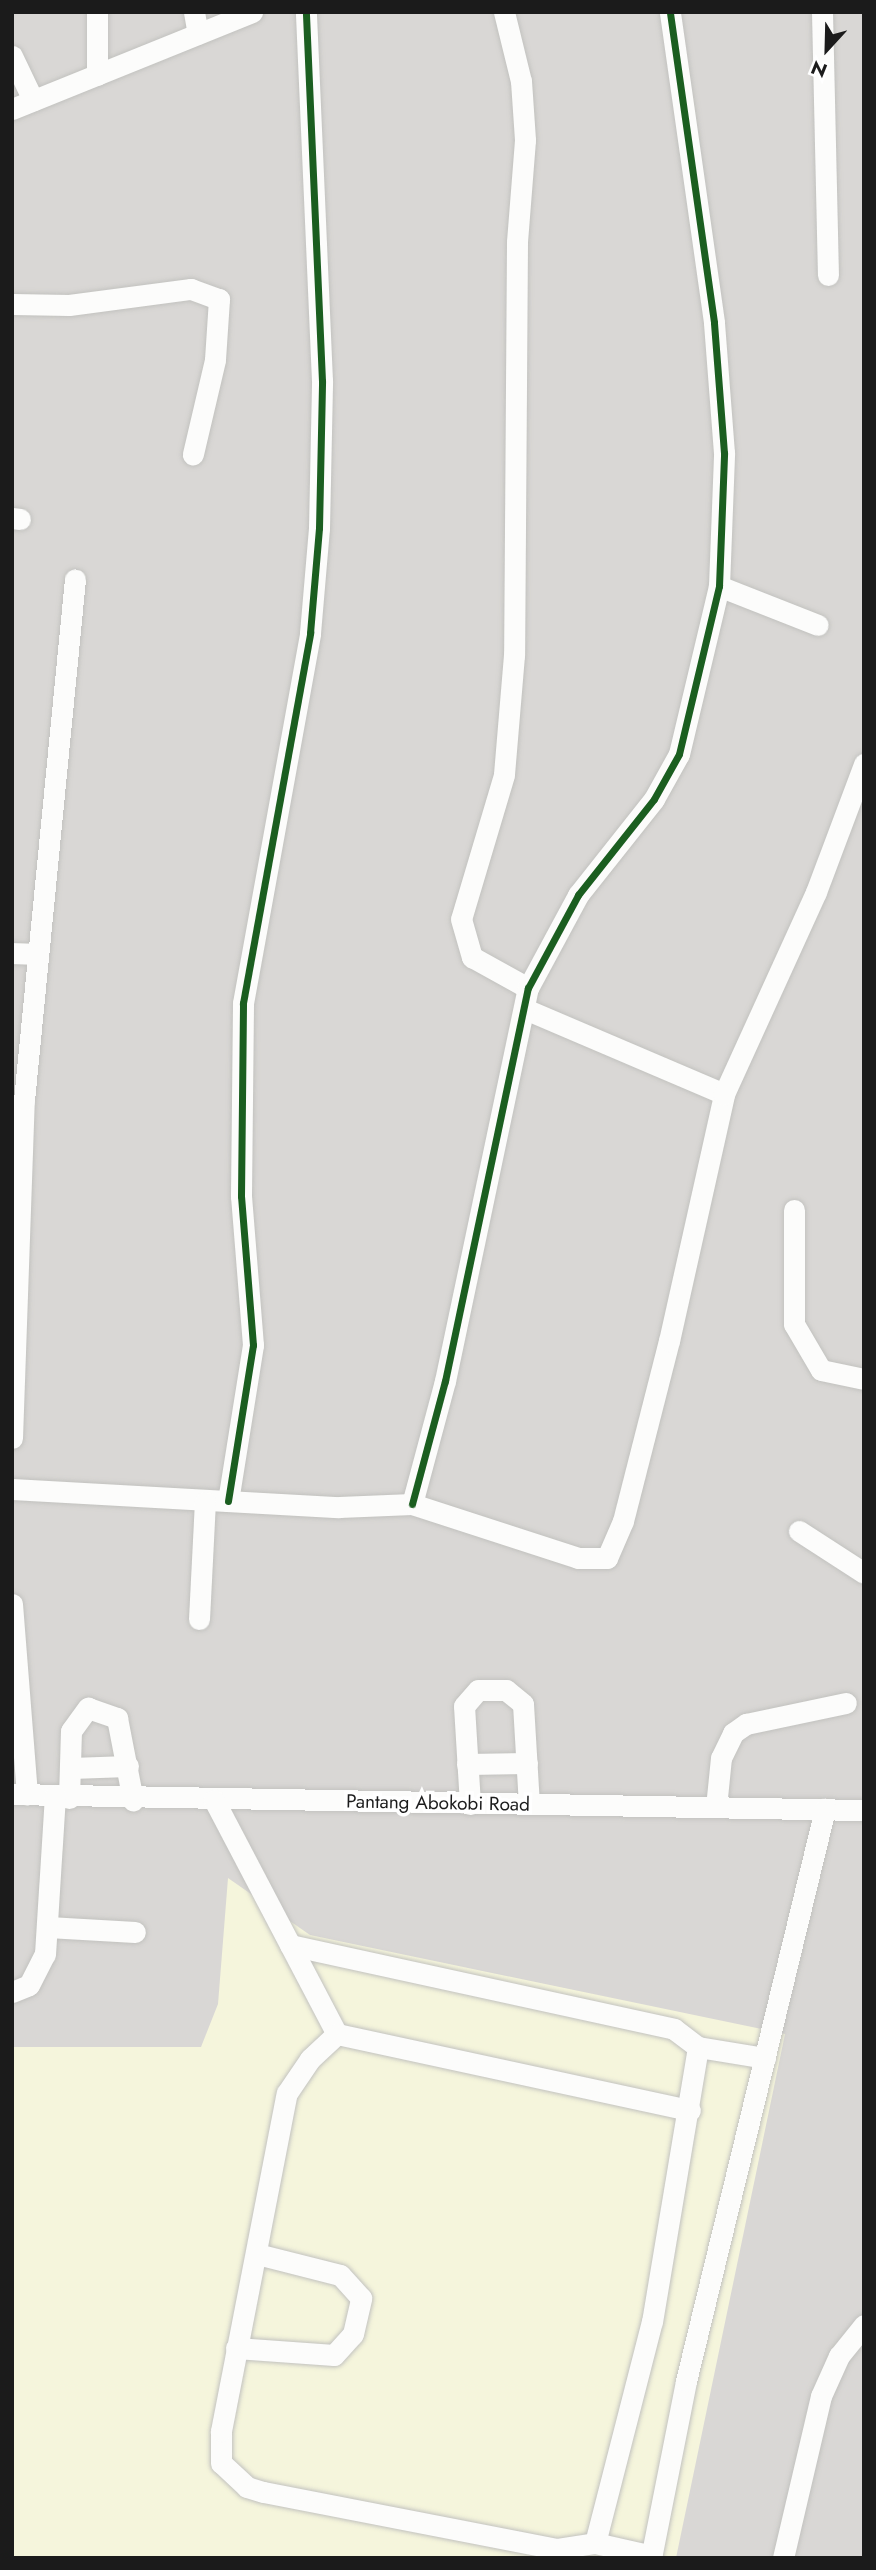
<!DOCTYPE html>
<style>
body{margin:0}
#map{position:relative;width:876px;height:2570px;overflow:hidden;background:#eae8e3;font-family:Jost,sans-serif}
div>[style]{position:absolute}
.residential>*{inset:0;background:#d9d7d5;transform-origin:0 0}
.education>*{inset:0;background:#f5f5dc}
.roads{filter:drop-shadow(0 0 2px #c2c2bf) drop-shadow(0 0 2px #c2c2bf)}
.minor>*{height:21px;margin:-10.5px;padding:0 10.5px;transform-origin:10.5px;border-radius:10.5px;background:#fcfcfb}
.cycleway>*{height:7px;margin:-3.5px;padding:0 3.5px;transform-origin:3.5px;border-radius:3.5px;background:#1b5e20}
span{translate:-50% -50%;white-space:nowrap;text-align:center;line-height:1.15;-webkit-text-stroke:7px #fff;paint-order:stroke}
.street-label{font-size:19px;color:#1b1b1b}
.frame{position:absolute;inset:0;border:14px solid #1b1b1b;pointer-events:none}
.north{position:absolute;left:792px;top:14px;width:70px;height:70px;-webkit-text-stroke:5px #fff;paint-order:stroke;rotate:202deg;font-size:19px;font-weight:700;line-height:28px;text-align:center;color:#1b1b1b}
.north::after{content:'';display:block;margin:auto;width:24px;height:32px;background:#1b1b1b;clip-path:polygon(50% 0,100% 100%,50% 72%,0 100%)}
</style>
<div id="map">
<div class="residential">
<div style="left:12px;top:12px;width:852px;height:2546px"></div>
</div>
<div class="education">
<div style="clip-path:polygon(228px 1878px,310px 1935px,785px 2034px,676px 2558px,12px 2558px,12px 2047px,201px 2047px,218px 2004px)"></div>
</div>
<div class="roads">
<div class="minor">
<div style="left:194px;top:12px;width:22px;rotate:80deg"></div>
<div style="left:504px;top:12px;width:71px;rotate:76.2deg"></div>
<div style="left:521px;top:81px;width:59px;rotate:86.1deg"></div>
<div style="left:525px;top:140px;width:102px;rotate:94.5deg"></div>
<div style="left:517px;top:242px;width:413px;rotate:90.4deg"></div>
<div style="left:514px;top:655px;width:120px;rotate:94.8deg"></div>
<div style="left:504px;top:775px;width:150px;rotate:106.6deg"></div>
<div style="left:461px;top:919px;width:40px;rotate:74deg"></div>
<div style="left:472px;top:957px;width:64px;rotate:29deg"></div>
<div style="left:822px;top:12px;width:263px;rotate:88.7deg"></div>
<div style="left:12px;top:56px;width:49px;rotate:64.5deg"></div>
<div style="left:97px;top:75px;width:63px;rotate:-90deg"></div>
<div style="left:12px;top:109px;width:259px;rotate:-22deg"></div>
<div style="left:12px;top:304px;width:57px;rotate:1deg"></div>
<div style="left:69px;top:305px;width:123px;rotate:-7.5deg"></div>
<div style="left:191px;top:289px;width:30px;rotate:20deg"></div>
<div style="left:219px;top:299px;width:61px;rotate:93.8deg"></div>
<div style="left:215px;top:360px;width:97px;rotate:103.2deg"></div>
<div style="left:12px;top:518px;width:8px;rotate:7deg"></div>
<div style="left:719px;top:586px;width:106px;rotate:21.5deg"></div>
<div style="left:12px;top:953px;width:26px;rotate:2deg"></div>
<div style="left:525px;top:1009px;width:216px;rotate:23.1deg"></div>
<div style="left:794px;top:1210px;width:114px;rotate:90deg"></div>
<div style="left:794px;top:1324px;width:53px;rotate:59.6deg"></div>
<div style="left:821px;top:1370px;width:44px;rotate:11.8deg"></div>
<div style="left:12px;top:1438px;width:338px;rotate:-88deg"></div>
<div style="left:24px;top:1100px;width:523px;rotate:-84.41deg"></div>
<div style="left:12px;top:1489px;width:327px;rotate:3.2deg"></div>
<div style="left:339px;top:1507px;width:73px;rotate:-2.4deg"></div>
<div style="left:412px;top:1504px;width:175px;rotate:18deg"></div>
<div style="left:578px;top:1558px;width:29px"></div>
<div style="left:607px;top:1558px;width:40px;rotate:-66.6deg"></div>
<div style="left:623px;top:1521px;width:186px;rotate:-75.7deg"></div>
<div style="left:669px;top:1341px;width:253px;rotate:-77.4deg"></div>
<div style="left:724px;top:1094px;width:222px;rotate:-65.5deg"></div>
<div style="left:816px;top:892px;width:137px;rotate:-69.4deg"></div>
<div style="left:228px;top:1501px;width:158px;rotate:-80.9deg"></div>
<div style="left:253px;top:1345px;width:149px;rotate:-94.6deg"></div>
<div style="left:241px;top:1196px;width:193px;rotate:-89.4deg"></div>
<div style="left:243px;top:1003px;width:376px;rotate:-79.7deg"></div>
<div style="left:310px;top:633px;width:105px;rotate:-85.1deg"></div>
<div style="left:319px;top:528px;width:147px;rotate:-88.8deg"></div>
<div style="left:322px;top:381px;width:369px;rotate:-92.5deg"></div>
<div style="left:412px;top:1504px;width:127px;rotate:-75deg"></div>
<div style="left:445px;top:1381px;width:402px;rotate:-78.1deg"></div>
<div style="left:528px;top:988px;width:106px;rotate:-61.7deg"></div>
<div style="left:578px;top:895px;width:122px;rotate:-51.6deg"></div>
<div style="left:654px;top:799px;width:51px;rotate:-60.9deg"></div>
<div style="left:679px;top:754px;width:173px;rotate:-76.6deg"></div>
<div style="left:719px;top:586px;width:133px;rotate:-87.8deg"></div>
<div style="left:724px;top:453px;width:131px;rotate:-94.4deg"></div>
<div style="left:714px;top:322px;width:313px;rotate:-98.1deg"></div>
<div style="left:799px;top:1531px;width:77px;rotate:32.9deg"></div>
<div style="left:12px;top:1604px;width:191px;rotate:85.5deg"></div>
<div style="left:199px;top:1619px;width:117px;rotate:-87.1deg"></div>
<div style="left:467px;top:1764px;width:60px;rotate:-1deg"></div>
<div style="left:71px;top:1768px;width:57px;rotate:-2deg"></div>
<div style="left:12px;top:1794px;width:852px;rotate:1.08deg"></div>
<div style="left:69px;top:1798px;width:67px;rotate:-88.3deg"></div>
<div style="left:71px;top:1731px;width:29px;rotate:-54deg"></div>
<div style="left:88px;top:1708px;width:31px;rotate:19deg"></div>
<div style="left:117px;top:1718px;width:84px;rotate:79deg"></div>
<div style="left:214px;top:1800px;width:264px;rotate:62.3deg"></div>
<div style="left:470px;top:1804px;width:98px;rotate:-93.5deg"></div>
<div style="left:464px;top:1706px;width:21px;rotate:-49deg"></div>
<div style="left:478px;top:1690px;width:28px"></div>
<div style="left:506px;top:1690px;width:22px;rotate:39deg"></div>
<div style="left:523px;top:1704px;width:100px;rotate:86.6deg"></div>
<div style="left:716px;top:1807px;width:49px;rotate:-84.2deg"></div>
<div style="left:721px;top:1758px;width:28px;rotate:-64deg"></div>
<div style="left:733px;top:1733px;width:16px;rotate:-35deg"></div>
<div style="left:746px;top:1724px;width:102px;rotate:-11.9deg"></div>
<div style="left:48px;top:1927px;width:87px;rotate:3.3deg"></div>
<div style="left:290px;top:1945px;width:393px;rotate:12.3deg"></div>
<div style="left:674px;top:2029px;width:30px;rotate:37deg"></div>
<div style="left:698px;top:2047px;width:278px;rotate:99.5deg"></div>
<div style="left:652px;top:2321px;width:229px;rotate:104.4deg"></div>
<div style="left:595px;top:2543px;width:38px;rotate:171deg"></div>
<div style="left:557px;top:2549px;width:299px;rotate:-169deg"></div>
<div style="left:263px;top:2492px;width:17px;rotate:-163deg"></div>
<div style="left:247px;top:2487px;width:35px;rotate:-137deg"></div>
<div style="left:221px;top:2463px;width:32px;rotate:-90deg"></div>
<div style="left:221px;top:2431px;width:344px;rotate:-79deg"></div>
<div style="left:287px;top:2093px;width:41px;rotate:-55.9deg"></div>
<div style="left:310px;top:2059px;width:37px;rotate:-43deg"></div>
<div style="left:12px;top:1992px;width:18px;rotate:-22deg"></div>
<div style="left:29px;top:1985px;width:35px;rotate:-63deg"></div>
<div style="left:45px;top:1954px;width:159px;rotate:-86.4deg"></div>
<div style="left:337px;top:2034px;width:361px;rotate:12.2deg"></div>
<div style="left:698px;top:2047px;width:68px;rotate:9.3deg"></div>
<div style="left:236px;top:2348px;width:98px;rotate:4.1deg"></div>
<div style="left:334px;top:2355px;width:28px;rotate:-48deg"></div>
<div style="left:353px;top:2334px;width:37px;rotate:-77deg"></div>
<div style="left:361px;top:2298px;width:31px;rotate:-132deg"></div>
<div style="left:340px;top:2275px;width:86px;rotate:-165.8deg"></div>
<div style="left:595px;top:2543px;width:58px;rotate:12.8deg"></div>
<div style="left:651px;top:2558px;width:180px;rotate:-78.8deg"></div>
<div style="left:686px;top:2381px;width:589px;rotate:-76.34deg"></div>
<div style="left:783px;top:2558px;width:166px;rotate:-76.8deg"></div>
<div style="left:821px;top:2396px;width:44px;rotate:-65.8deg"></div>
<div style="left:839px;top:2356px;width:40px;rotate:-51deg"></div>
</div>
</div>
<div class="cycleway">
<div style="left:228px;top:1501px;width:158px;rotate:-80.9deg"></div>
<div style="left:253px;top:1345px;width:149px;rotate:-94.6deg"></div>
<div style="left:241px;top:1196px;width:193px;rotate:-89.4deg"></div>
<div style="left:243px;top:1003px;width:376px;rotate:-79.7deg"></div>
<div style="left:310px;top:633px;width:105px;rotate:-85.1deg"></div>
<div style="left:319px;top:528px;width:147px;rotate:-88.8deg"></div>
<div style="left:322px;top:381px;width:369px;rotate:-92.5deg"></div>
<div style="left:412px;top:1504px;width:127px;rotate:-75deg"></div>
<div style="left:445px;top:1381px;width:402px;rotate:-78.1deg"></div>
<div style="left:528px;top:988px;width:106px;rotate:-61.7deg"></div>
<div style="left:578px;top:895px;width:122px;rotate:-51.6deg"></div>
<div style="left:654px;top:799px;width:51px;rotate:-60.9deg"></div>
<div style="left:679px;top:754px;width:173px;rotate:-76.6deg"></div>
<div style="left:719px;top:586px;width:133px;rotate:-87.8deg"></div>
<div style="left:724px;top:453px;width:131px;rotate:-94.4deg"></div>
<div style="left:714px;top:322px;width:313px;rotate:-98.1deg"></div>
</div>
<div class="street-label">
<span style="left:438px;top:1803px;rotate:1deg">Pantang Abokobi Road</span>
</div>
<div class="frame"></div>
<div class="north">N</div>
</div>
